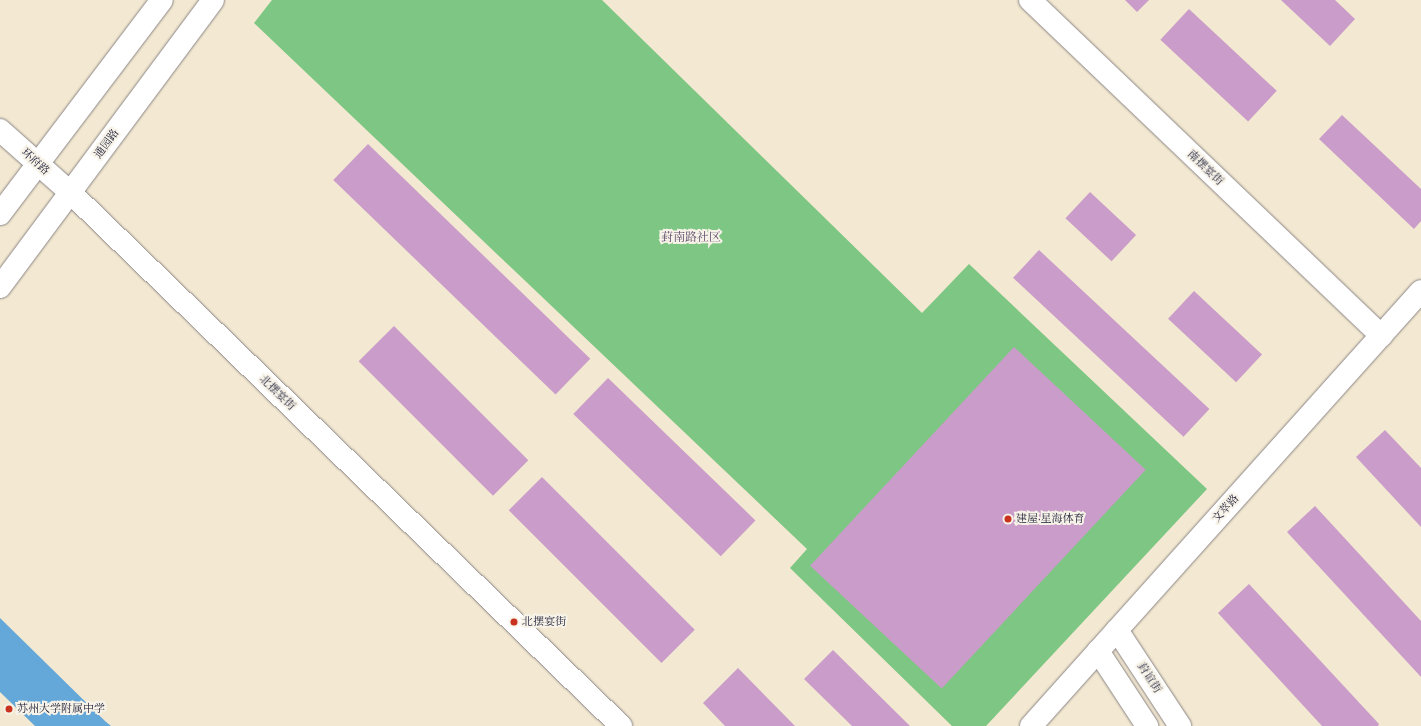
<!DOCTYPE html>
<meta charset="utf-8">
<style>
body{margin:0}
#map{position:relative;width:1421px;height:726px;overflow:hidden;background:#f3e8d1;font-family:Alegreya,"Noto Serif SC",serif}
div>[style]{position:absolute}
.green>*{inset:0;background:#7ec683}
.water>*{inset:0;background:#64a8d9}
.building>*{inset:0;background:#ca9cc9;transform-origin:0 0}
.roads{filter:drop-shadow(0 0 1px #8a8586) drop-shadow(0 0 1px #8a8586)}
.minor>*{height:22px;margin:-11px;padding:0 11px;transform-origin:11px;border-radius:11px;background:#fff}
.major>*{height:22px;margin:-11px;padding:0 11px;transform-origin:11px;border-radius:11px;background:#fff}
.dots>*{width:11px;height:11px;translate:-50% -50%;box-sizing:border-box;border:2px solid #f7f3e8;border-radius:50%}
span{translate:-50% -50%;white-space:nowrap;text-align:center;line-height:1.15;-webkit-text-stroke:4px #f7f3e8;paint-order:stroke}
.street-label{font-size:11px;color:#22223b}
.poi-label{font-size:11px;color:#22223b}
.left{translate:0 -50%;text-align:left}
.neighbourhood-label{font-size:12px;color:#5d4d6d}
</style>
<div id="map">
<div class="green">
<div style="clip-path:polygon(272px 0,602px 0,922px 313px,969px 264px,1207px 489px,986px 726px,952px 726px,790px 568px,807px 549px,254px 23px)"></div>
</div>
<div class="water">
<div style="clip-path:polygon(0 618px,105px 721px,111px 726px,35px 726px,0 692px)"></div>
</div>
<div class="building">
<div style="clip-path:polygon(1125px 0,1149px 0,1137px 12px)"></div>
<div style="clip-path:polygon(1281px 0,1335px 0,1355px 19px,1330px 46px)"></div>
<div style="left:1189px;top:9px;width:120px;height:42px;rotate:43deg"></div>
<div style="clip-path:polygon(1342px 115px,1421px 189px,1421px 221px,1414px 229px,1319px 139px)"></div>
<div style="left:368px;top:144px;width:309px;height:50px;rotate:44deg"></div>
<div style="left:1090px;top:192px;width:63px;height:36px;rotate:43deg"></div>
<div style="left:1039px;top:250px;width:233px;height:38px;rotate:43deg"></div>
<div style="left:1194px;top:291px;width:93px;height:38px;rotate:43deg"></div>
<div style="left:394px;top:326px;width:190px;height:50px;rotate:45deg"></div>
<div style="left:1014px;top:347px;width:180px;height:299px;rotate:43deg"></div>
<div style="left:608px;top:378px;width:205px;height:50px;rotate:44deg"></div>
<div style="clip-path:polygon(1385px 430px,1421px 468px,1421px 527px,1356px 457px)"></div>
<div style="left:542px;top:477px;width:216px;height:47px;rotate:45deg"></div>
<div style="clip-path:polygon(1315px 506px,1421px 621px,1421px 677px,1287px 532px)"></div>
<div style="clip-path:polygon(1249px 584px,1379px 724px,1378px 726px,1322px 726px,1218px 613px)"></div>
<div style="clip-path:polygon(833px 650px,910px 726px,852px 726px,804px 679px)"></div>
<div style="clip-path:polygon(738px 668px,795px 726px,725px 726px,703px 703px)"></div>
</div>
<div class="roads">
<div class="minor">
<div style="left:1030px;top:0;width:486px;rotate:43.7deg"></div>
<div style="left:0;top:130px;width:95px;rotate:41.6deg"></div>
<div style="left:71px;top:193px;width:766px;rotate:44.1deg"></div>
</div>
<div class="major">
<div style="left:0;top:214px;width:268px;rotate:-52.9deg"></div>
<div style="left:0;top:287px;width:357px;rotate:-53.4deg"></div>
<div style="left:1117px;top:630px;width:115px;rotate:56.7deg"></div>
<div style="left:1098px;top:651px;width:90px;rotate:56.8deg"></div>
<div style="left:1031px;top:726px;width:584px;rotate:-48.12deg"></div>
</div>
</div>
<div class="dots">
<div style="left:1008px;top:519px;background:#c8321e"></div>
<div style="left:514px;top:622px;background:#c8321e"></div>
<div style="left:9px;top:709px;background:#c8321e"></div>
</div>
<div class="street-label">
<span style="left:107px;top:144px;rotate:-54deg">通园路</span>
<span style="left:35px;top:162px;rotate:42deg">环府路</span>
<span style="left:1205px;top:168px;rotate:44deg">南摆宴街</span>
<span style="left:277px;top:393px;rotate:44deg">北摆宴街</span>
<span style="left:1226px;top:509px;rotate:-48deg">文萃路</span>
<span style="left:1149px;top:678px;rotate:57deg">葑谊街</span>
</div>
<div class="poi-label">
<span class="left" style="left:1016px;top:519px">建屋·星海体育</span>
<span class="left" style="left:522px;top:622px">北摆宴街</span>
<span class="left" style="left:17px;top:709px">苏州大学附属中学</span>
</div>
<div class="neighbourhood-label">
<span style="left:691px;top:238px">葑南路社区</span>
</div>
</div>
